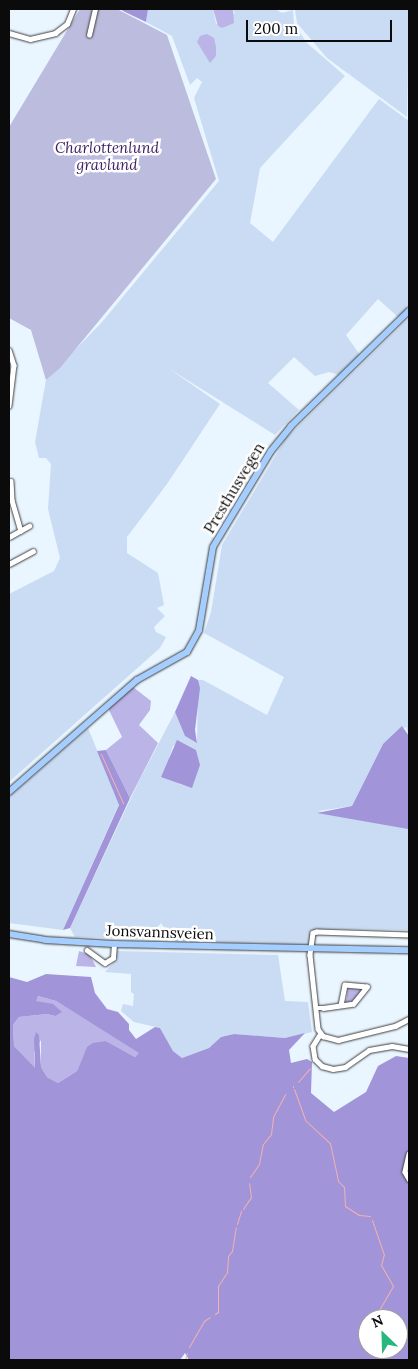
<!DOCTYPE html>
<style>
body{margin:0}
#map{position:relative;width:418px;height:1369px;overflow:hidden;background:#e9f5ff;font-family:Lora,serif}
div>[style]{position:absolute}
.farmland>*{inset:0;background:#cadcf3}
.green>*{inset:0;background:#bbb4e7}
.forest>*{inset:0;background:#a294d8}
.cemetery>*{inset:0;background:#bcbdde}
.stream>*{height:1px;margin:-0.5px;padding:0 0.5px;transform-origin:0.5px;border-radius:0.5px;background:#f4b1af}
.roads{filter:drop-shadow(0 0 1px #3e3e3e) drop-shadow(0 0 1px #3e3e3e)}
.street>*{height:4.5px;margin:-2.25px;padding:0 2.25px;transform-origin:2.25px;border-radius:2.25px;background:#fff}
.secondary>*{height:6px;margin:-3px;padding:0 3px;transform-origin:3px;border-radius:3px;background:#a5cdfd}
span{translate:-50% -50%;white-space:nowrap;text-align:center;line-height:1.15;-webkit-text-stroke:5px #fff;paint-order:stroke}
.park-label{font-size:15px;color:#3b1d60;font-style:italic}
.street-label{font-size:15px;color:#0b0b0b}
.frame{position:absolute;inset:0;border:10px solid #0b0b0b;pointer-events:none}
.north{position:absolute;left:358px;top:1309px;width:50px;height:50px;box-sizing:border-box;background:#fff;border:1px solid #9d9d9d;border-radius:50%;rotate:336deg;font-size:14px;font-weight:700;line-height:20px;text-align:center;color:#0b0b0b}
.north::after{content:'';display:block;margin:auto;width:18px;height:22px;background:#27b77f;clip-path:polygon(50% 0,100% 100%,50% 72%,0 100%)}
.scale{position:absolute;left:246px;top:20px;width:146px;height:22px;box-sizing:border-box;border:2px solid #0b0b0b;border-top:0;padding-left:6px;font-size:15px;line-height:18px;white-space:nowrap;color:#0b0b0b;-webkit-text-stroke:4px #fff;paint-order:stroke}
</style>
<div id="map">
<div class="farmland">
<div style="clip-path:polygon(213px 9px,216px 24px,235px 13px,233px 9px,275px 9px,282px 13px,293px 10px,294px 24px,307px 43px,345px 76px,260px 168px,250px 223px,273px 242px,379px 99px,409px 121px,409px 306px,399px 318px,378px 299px,346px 335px,360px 355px,339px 375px,329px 372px,315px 376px,294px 357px,268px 383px,299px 410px,275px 435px,168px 368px,220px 404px,167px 484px,127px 537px,127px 553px,158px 573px,164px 605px,157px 608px,165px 616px,154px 627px,156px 632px,166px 637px,160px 648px,9px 782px,9px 594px,54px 571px,60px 558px,48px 509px,51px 464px,46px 458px,39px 458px,35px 442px,46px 380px,102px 322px,219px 181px,194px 98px,202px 82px,197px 78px,190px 85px,172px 36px,146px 22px,148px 9px)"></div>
<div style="clip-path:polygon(409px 9px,407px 117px,327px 58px,297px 23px,295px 10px,288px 10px)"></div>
<div style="clip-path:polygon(evenodd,409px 318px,409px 736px,406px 727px,383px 744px,352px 806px,318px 811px,408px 828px,409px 824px,409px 930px,317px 929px,312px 933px,309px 945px,174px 941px,161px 923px,147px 939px,75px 937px,70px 928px,138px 783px,175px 712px,185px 736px,197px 742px,198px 680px,203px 680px,267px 715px,284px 677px,204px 633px,211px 612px,222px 545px,286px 438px,409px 318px,180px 742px,196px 750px,192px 787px,179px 784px,169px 758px,173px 746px,180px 742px)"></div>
<div style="clip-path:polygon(88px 728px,119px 804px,63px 930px,9px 923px,9px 797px)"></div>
<div style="clip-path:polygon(116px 951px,278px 955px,285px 1001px,308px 1002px,312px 1032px,285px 1038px,234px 1034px,221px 1037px,209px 1048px,182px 1058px,173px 1051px,160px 1028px,134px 1022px,121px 1011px,123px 1004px,133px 1006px,134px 994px,131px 992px,131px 974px,105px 972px,114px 962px)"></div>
</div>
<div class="green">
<div style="clip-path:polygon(213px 9px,233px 9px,234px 23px,222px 28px,218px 26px)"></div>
<div style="clip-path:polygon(207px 34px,214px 38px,216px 47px,216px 56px,210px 63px,197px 42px,200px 36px)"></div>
<div style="clip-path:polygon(133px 687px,151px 701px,150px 710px,139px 725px,158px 743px,130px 798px,106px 750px,122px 737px,108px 708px)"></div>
<div style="clip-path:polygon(79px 951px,90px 955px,96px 967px,76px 966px)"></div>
<div style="clip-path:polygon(348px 986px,364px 989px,354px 1000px,346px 1004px)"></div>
<div style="clip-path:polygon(38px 996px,56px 1001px,140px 1053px,135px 1057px,106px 1041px,87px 1048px,77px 1071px,58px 1083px,47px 1077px,41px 1067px,41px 1040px,34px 1052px,35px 1069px,14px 1046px,13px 1025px,19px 1017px,47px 1014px,55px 1016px,35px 1001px)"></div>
</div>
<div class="forest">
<div style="clip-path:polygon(120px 9px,148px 9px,146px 22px,125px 12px)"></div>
<div style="clip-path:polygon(191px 676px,198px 680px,200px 688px,195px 730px,197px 743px,185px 736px,175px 712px)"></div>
<div style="clip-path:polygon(402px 726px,409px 736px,408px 829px,317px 813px,352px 806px,383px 744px)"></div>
<div style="clip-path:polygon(177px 740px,196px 750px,200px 765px,192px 788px,161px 777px)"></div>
<div style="clip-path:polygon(106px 750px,130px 798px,70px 928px,63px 930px,119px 805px,97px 751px)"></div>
<div style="clip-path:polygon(evenodd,46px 974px,91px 977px,95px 993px,107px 1009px,118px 1012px,129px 1024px,129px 1030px,136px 1039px,155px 1027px,160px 1028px,173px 1051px,182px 1058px,209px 1048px,221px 1037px,234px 1034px,285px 1038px,305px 1033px,289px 1050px,291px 1063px,307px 1059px,312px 1062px,311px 1093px,334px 1112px,366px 1092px,378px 1066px,396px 1056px,409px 1058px,409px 1163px,404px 1167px,409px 1180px,409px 1360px,189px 1360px,185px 1353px,180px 1360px,9px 1360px,9px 977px,27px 982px,46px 974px,38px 996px,56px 1001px,139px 1053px,135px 1057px,106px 1041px,93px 1043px,87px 1047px,77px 1071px,58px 1083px,47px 1077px,41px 1067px,39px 1035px,36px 1032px,34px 1039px,35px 1068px,14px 1046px,13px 1025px,19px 1017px,47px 1014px,55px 1016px,62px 1012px,53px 1004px,36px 1001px,38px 996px,46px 974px,368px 1319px,398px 1319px,398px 1349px,368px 1349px,368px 1319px)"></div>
</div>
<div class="cemetery">
<div style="clip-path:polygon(80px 9px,117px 9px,167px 35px,216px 179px,60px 368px,46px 380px,31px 330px,9px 318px,9px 127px)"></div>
</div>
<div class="stream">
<div style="left:101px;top:754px;width:54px;rotate:65.8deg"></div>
<div style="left:298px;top:1082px;width:18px;rotate:-49deg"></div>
<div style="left:293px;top:1087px;width:1px;rotate:-90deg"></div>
<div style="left:294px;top:1089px;width:33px;rotate:70deg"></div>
<div style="left:305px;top:1120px;width:34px;rotate:43deg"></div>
<div style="left:330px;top:1143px;width:39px;rotate:78deg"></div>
<div style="left:338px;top:1181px;width:8px;rotate:45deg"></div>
<div style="left:344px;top:1187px;width:19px;rotate:87deg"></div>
<div style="left:345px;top:1206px;width:17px;rotate:33deg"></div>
<div style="left:359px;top:1215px;width:11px;rotate:5deg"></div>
<div style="left:250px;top:1177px;width:16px;rotate:-55deg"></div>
<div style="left:259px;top:1164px;width:20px;rotate:-79deg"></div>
<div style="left:263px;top:1144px;width:13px;rotate:-51deg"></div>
<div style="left:271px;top:1134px;width:17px;rotate:-83deg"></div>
<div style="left:273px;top:1117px;width:26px;rotate:-62deg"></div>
<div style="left:243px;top:1209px;width:14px;rotate:-56deg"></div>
<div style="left:251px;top:1197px;width:14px;rotate:-98deg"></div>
<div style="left:372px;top:1220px;width:36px;rotate:71deg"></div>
<div style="left:384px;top:1254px;width:11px;rotate:105deg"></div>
<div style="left:381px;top:1265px;width:24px;rotate:60deg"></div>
<div style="left:393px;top:1286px;width:28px;rotate:120deg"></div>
<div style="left:379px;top:1310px;width:9px;rotate:90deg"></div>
<div style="left:237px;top:1224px;width:14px;rotate:-73deg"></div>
<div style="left:215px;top:1314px;width:4px;rotate:-34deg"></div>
<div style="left:218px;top:1312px;width:26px;rotate:-90deg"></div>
<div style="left:218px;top:1286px;width:17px;rotate:-57deg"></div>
<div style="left:227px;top:1272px;width:16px;rotate:-86deg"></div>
<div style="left:228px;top:1256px;width:6px;rotate:-51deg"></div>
<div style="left:232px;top:1251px;width:24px;rotate:-81deg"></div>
<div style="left:363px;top:1345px;width:8px;rotate:-50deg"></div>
<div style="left:189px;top:1347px;width:30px;rotate:-60deg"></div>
<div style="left:204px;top:1321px;width:7px;rotate:-34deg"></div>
<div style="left:185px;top:1360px;width:7px;rotate:-74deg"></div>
</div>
<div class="roads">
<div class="street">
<div style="left:9px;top:33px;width:22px;rotate:16deg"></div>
<div style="left:30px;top:39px;width:26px;rotate:-13deg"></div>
<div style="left:55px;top:33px;width:15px;rotate:-37deg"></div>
<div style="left:67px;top:24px;width:16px;rotate:-68deg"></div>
<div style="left:89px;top:35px;width:27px;rotate:-77deg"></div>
<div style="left:9px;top:350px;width:16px;rotate:72deg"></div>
<div style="left:14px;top:365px;width:41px;rotate:97deg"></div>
<div style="left:11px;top:481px;width:19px;rotate:87deg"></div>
<div style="left:12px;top:500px;width:32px;rotate:74deg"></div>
<div style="left:9px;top:537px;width:23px;rotate:-29deg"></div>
<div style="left:9px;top:564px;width:27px;rotate:-28deg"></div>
<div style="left:409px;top:935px;width:92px;rotate:-178.1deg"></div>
<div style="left:317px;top:932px;width:4px;rotate:166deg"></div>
<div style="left:313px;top:933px;width:22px;rotate:98deg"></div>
<div style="left:310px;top:955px;width:74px;rotate:83.8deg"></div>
<div style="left:318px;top:1029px;width:9px;rotate:54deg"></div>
<div style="left:323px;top:1036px;width:16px;rotate:15deg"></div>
<div style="left:338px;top:1040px;width:59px;rotate:-13.8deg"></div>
<div style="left:395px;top:1026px;width:16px;rotate:-27deg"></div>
<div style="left:87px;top:950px;width:22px;rotate:36deg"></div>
<div style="left:105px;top:963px;width:9px;rotate:-32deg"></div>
<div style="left:113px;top:958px;width:14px;rotate:-86deg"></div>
<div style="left:316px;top:1008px;width:7px"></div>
<div style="left:323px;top:1008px;width:28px;rotate:-8deg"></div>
<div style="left:351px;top:1004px;width:2px"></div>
<div style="left:353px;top:1004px;width:22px;rotate:-51deg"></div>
<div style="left:367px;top:987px;width:22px;rotate:-175deg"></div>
<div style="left:345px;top:985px;width:20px;rotate:101deg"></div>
<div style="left:320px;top:1035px;width:13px;rotate:122deg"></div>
<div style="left:313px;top:1046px;width:13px;rotate:81deg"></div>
<div style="left:315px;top:1059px;width:10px;rotate:45deg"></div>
<div style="left:322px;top:1066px;width:11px;rotate:15deg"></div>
<div style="left:333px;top:1069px;width:12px;rotate:-9deg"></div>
<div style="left:345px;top:1067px;width:29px;rotate:-35deg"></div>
<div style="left:369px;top:1050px;width:23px;rotate:-10deg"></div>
<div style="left:392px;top:1046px;width:17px;rotate:10deg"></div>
<div style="left:409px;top:1154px;width:18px;rotate:103deg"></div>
<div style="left:405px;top:1172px;width:8px;rotate:60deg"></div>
</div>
<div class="secondary">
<div style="left:9px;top:792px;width:170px;rotate:-41.2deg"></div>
<div style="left:137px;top:680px;width:57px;rotate:-29.2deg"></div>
<div style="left:187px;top:652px;width:25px;rotate:-61deg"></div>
<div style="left:199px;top:630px;width:84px;rotate:-80.4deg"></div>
<div style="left:213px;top:547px;width:112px;rotate:-58.9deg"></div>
<div style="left:271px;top:451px;width:32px;rotate:-51deg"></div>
<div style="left:291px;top:426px;width:165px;rotate:-44.3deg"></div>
<div style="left:9px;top:934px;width:36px;rotate:9deg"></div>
<div style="left:45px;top:940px;width:69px;rotate:3.3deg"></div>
<div style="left:114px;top:944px;width:295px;rotate:1.2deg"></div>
</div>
</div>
<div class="park-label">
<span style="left:107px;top:156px">Charlottenlund<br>gravlund</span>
</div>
<div class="street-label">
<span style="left:234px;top:488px;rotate:-59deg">Presthusvegen</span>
<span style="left:160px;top:932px;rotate:2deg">Jonsvannsveien</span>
</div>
<div class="frame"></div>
<div class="north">N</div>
<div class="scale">200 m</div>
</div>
